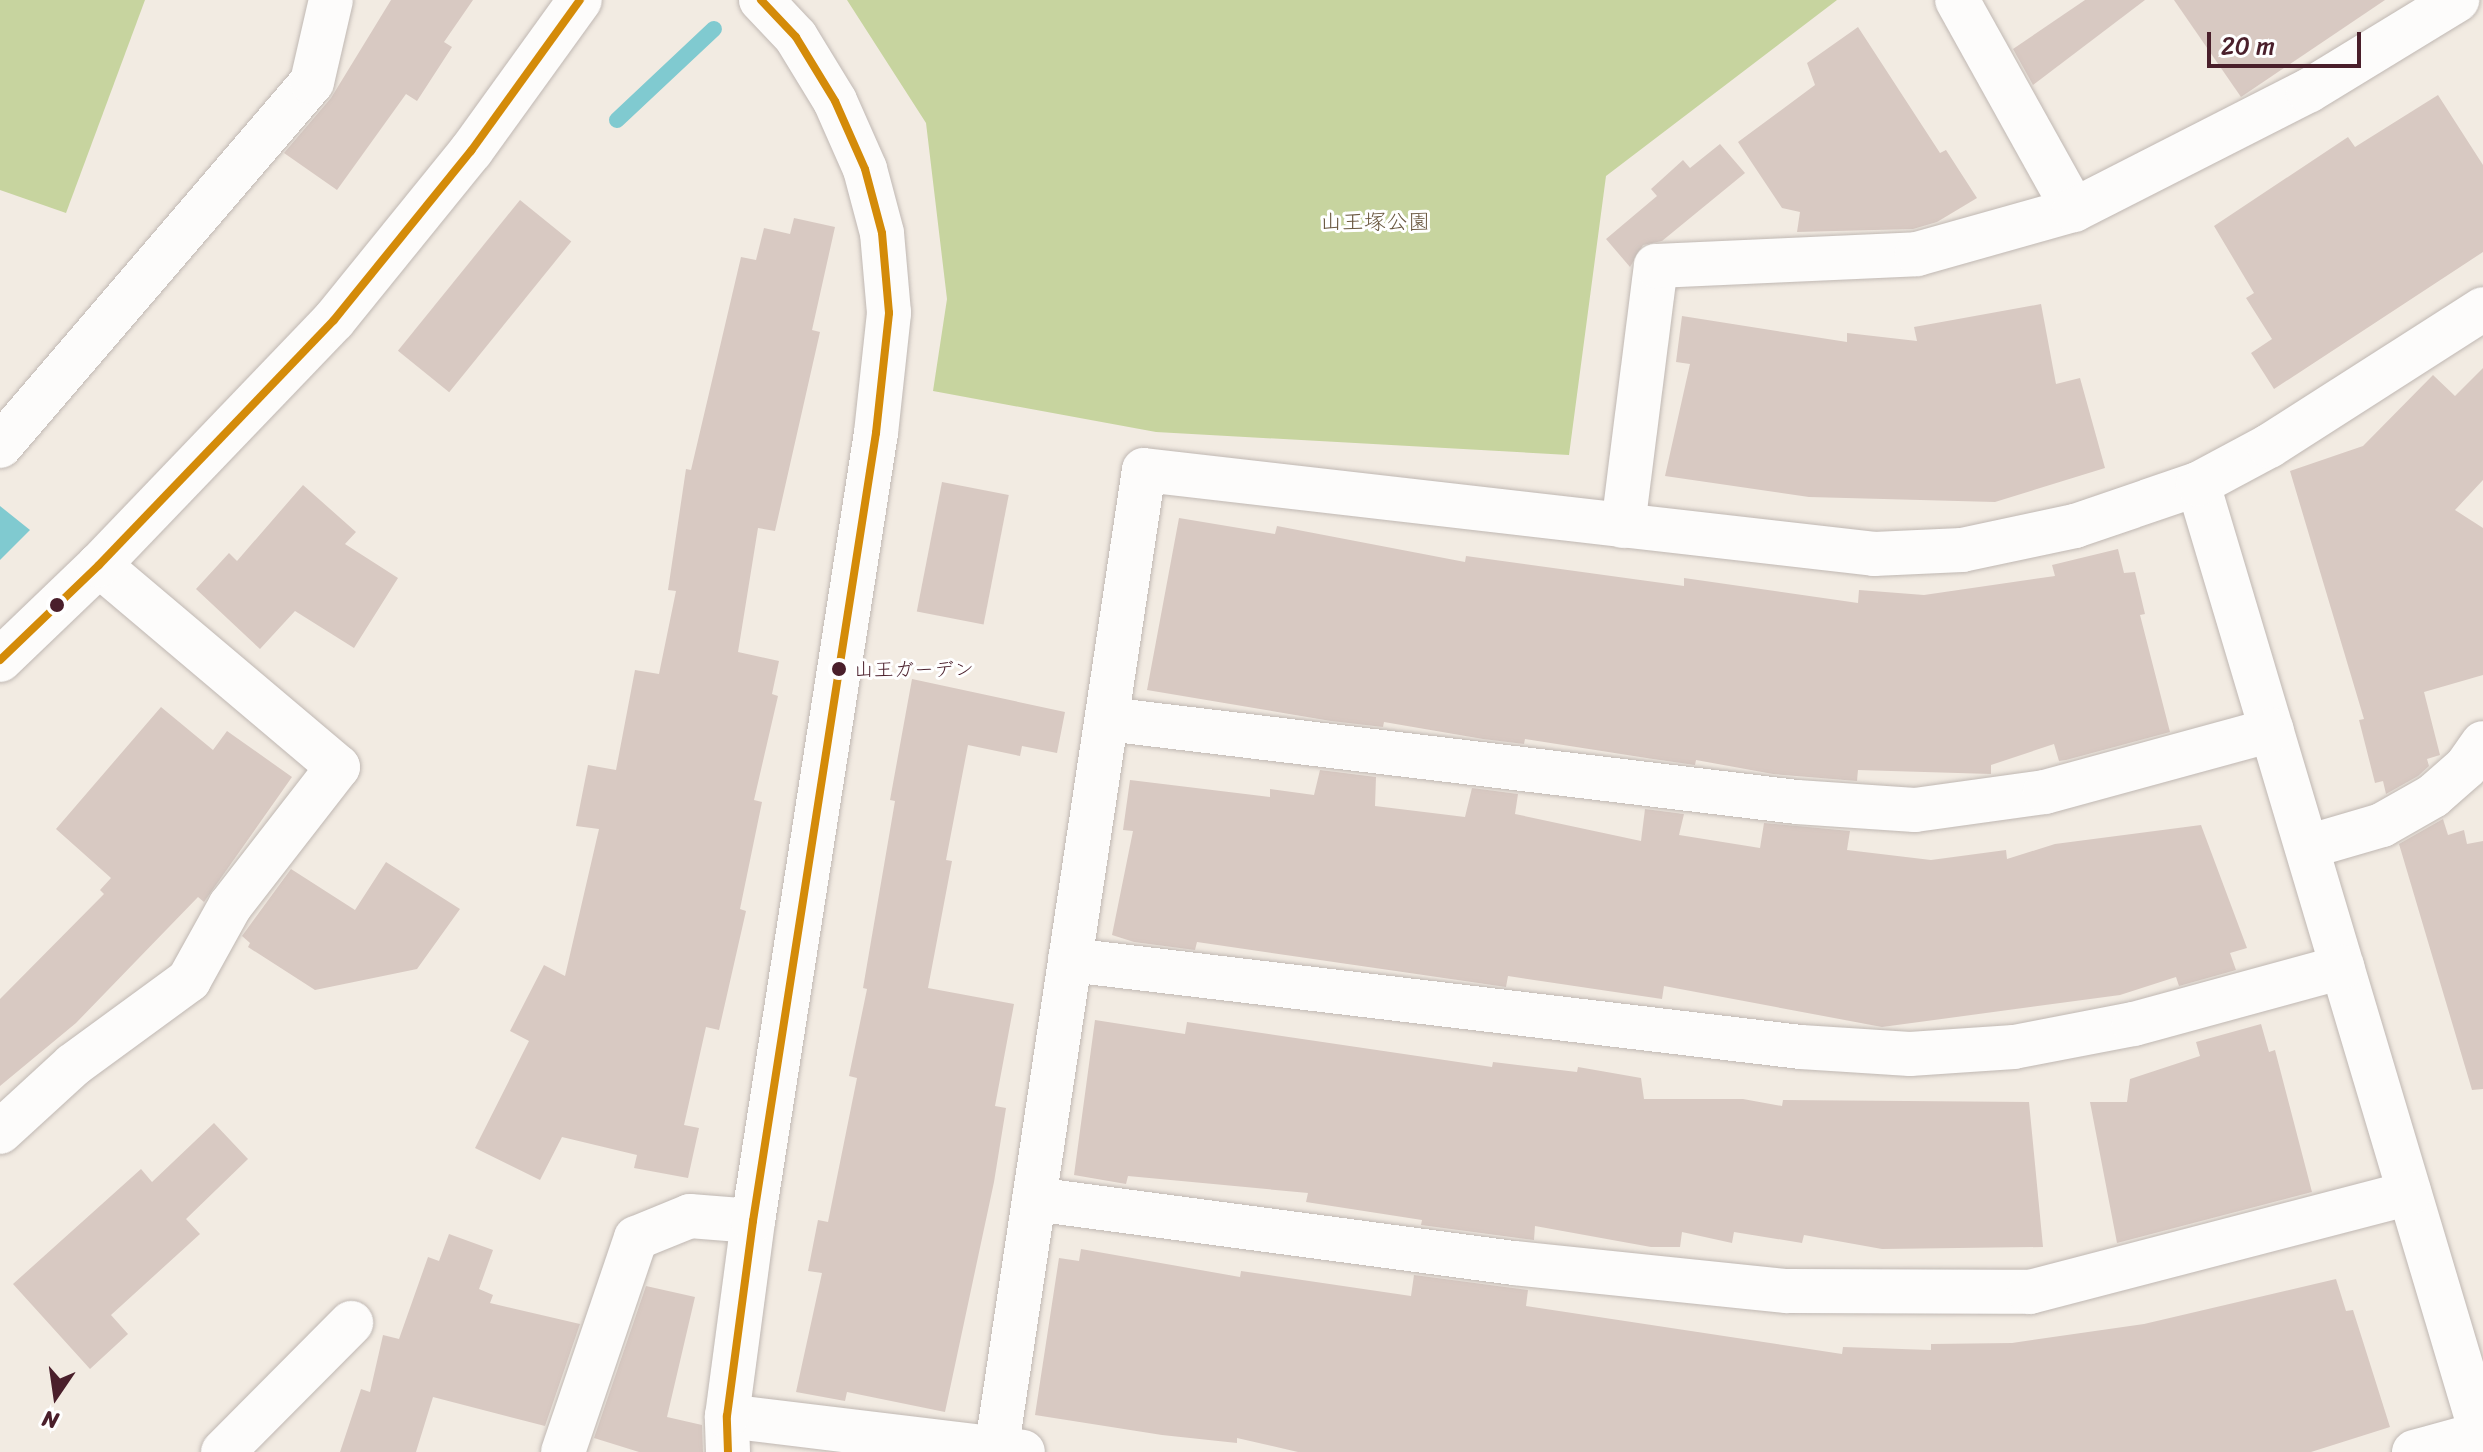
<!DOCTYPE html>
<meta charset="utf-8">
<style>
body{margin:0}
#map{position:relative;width:2483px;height:1452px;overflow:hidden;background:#f2ebe2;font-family:Sriracha,"Klee One",sans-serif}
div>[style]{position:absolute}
.green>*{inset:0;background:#c7d49f}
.water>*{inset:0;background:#80cad0}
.stream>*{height:16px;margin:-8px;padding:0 8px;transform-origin:8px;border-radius:8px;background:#80cad0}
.building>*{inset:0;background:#d8c9c2;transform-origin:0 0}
.roads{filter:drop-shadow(0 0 2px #c0b8b3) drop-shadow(0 0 2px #c0b8b3)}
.street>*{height:44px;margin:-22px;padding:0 22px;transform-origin:22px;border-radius:22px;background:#fdfcfb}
.secondary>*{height:44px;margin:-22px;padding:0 22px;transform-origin:22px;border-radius:22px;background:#fdfcfb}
.bus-1>*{height:8px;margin:-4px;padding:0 4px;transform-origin:4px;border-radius:4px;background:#d48b09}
.dots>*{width:22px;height:22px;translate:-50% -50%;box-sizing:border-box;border:4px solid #fff;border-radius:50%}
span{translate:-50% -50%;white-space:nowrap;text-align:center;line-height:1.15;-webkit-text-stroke:6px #fff;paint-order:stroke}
.bus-label{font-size:20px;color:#4a1f2b}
.left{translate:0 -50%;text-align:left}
.park-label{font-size:22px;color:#6a5840}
.north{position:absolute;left:16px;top:1356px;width:80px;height:80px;-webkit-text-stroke:6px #fff;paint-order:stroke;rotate:193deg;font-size:22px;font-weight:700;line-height:32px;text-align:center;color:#4a1f2b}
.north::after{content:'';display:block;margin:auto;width:28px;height:36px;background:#4a1f2b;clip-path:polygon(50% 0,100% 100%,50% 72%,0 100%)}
.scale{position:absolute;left:2207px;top:32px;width:154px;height:36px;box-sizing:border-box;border:4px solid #4a1f2b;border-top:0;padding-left:10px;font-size:24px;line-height:28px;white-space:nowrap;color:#4a1f2b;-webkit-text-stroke:6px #fff;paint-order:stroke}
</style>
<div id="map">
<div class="green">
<div style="clip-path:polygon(0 0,145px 0,66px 213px,0 190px)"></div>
<div style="clip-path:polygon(847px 0,1837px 0,1606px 176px,1569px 455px,1156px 432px,933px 391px,947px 299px,926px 123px)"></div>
</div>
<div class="water">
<div style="clip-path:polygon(0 506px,30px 530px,0 560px)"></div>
</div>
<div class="stream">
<div style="left:617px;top:120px;width:133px;rotate:-43.2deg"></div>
</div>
<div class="building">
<div style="clip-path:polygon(391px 0,473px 0,444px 42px,452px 47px,417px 101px,406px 94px,337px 190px,284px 153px,331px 98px)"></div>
<div style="clip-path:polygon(2085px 0,2145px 0,2033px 85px,2013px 49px)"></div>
<div style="clip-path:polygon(2174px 0,2385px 0,2241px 97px)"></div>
<div style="clip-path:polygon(1858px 27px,1940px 153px,1946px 150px,1977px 198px,1937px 222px,1913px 229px,1797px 232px,1800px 212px,1782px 208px,1738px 142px,1815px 85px,1807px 63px)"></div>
<div style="clip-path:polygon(2438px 95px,2483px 165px,2483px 252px,2274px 389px,2251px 353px,2272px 339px,2246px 298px,2254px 293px,2214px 226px,2348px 137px,2355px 147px)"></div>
<div style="clip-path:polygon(1720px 144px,1745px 173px,1662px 241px,1643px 245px,1630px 267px,1606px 239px,1657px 196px,1651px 189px,1683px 160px,1690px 168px)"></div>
<div style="left:520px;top:200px;width:66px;height:194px;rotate:39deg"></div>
<div style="clip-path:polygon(794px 218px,835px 227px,812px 330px,820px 332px,775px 531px,758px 528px,738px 652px,779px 661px,772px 694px,778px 696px,754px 800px,762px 802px,740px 909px,746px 911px,719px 1030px,706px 1027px,684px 1125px,699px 1128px,688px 1178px,634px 1168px,637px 1155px,562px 1137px,540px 1180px,475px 1148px,529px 1041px,510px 1031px,544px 965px,565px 976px,599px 829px,576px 826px,588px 765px,616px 770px,635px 670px,659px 674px,676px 591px,668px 590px,686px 469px,691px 470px,741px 257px,756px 260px,764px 228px,790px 234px)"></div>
<div style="clip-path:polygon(2041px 304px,2056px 384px,2080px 378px,2105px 468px,1995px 502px,1809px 497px,1665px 476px,1690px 364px,1676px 362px,1682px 316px,1847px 342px,1847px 333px,1917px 341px,1914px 327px)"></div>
<div style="clip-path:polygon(2483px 368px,2483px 480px,2455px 510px,2483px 528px,2483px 675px,2424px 692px,2440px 755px,2427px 759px,2429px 766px,2418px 776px,2386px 794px,2383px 781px,2375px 783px,2359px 720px,2364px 719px,2290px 471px,2363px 446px,2433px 375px,2455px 396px)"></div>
<div style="left:942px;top:482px;width:68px;height:132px;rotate:11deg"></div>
<div style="clip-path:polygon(303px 485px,356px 532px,345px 544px,398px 578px,354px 648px,295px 611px,260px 649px,196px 589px,229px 553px,237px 561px)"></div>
<div style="clip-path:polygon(1179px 518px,1275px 534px,1277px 526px,1465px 562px,1466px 556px,1684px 586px,1684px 578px,1858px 603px,1859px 590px,1924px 595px,2055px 576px,2052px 565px,2118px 549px,2124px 573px,2135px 572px,2145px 614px,2140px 615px,2170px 732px,2066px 760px,2059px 761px,2054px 744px,1991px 765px,1991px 774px,1858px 770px,1857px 781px,1773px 774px,1696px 760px,1695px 765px,1653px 759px,1525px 739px,1524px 744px,1483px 739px,1384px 722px,1383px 727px,1331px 721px,1147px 690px)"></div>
<div style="clip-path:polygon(912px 679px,1065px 712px,1057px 753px,1022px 746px,1020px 756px,968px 745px,946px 860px,952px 861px,928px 988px,1014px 1004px,995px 1106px,1006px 1108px,994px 1182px,945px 1412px,847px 1392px,845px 1401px,796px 1392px,822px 1273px,808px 1271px,818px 1220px,828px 1222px,857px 1078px,849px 1076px,867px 989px,863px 988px,895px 801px,890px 800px)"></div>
<div style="clip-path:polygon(161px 707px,213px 750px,227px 731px,292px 777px,204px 902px,198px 897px,76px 1023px,0 1086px,0 999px,104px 894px,100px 890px,111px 878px,56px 829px)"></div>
<div style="clip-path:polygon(1320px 770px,1376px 777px,1375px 806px,1465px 817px,1472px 788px,1518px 794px,1515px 814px,1641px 841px,1645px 809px,1684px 814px,1679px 835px,1760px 848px,1764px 823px,1850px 831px,1847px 850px,1931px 860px,2006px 850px,2007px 859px,2055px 844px,2201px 825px,2247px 948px,2230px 953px,2236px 970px,2179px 986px,2176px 977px,2120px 995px,1882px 1027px,1664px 986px,1662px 999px,1508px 976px,1506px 987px,1197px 942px,1195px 950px,1134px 942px,1112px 935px,1133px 831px,1123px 830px,1130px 780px,1270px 797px,1270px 789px,1314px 795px)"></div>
<div style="clip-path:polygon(2443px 819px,2448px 835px,2464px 830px,2467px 844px,2483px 841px,2483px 1089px,2472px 1090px,2399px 844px)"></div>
<div style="clip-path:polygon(386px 862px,460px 909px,417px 969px,315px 990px,248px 947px,250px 943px,242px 936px,291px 869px,355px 910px)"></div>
<div style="clip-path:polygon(1095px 1020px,1185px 1034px,1187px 1022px,1492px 1067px,1493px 1062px,1577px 1072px,1578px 1067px,1641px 1078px,1644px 1099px,1743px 1099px,1782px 1106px,1783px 1100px,2029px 1102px,2043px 1247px,1882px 1249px,1804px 1235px,1802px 1243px,1734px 1232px,1732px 1243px,1682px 1232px,1680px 1247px,1651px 1247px,1535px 1226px,1534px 1240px,1421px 1225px,1422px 1220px,1306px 1202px,1308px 1193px,1128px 1176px,1126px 1184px,1074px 1175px)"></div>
<div style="clip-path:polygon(2261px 1024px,2269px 1052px,2275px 1050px,2312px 1192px,2117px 1243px,2090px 1102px,2127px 1102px,2130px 1079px,2200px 1056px,2196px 1042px)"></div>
<div style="clip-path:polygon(214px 1123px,248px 1159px,186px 1219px,200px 1234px,111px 1315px,128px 1334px,90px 1369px,13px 1284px,141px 1169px,152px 1182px)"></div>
<div style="clip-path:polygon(449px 1234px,493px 1250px,479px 1289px,493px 1295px,490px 1303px,580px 1324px,545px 1426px,433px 1397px,416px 1452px,340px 1452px,361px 1389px,370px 1392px,383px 1335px,399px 1339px,428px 1257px,439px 1261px)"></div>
<div style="clip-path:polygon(1081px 1249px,1240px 1277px,1241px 1271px,1411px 1296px,1414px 1275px,1528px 1290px,1526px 1306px,1842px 1354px,1843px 1347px,1931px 1350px,1931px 1344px,2012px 1343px,2144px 1324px,2336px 1279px,2346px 1311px,2353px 1310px,2390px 1427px,2311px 1452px,1298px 1452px,1237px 1438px,1237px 1443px,1162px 1435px,1035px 1415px,1059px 1258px,1079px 1261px)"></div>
<div style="clip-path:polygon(646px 1286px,695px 1297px,667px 1417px,702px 1425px,703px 1452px,639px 1452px,594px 1438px)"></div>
</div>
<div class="roads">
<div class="street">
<div style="left:1957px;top:0;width:240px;rotate:60.9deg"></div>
<div style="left:0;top:446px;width:479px;rotate:-49.4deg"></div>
<div style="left:312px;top:82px;width:84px;rotate:-77deg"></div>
<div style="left:2198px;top:484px;width:997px;rotate:73.38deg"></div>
<div style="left:1623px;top:526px;width:262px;rotate:-82.8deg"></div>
<div style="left:1656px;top:266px;width:261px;rotate:-2.6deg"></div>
<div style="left:1917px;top:254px;width:163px;rotate:-15.7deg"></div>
<div style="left:2074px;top:210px;width:263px;rotate:-27deg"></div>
<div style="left:2308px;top:91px;width:175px;rotate:-31.4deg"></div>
<div style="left:1107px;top:719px;width:695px;rotate:6.86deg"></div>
<div style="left:1797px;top:802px;width:118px;rotate:3.9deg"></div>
<div style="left:1915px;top:810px;width:131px;rotate:-7.9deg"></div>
<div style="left:2045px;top:792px;width:235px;rotate:-15.3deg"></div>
<div style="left:2307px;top:847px;width:78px;rotate:-16.3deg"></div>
<div style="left:2382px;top:825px;width:59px;rotate:-29.6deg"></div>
<div style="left:2433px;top:796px;width:44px;rotate:-41.3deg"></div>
<div style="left:2466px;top:767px;width:29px;rotate:-55deg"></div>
<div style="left:1070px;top:960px;width:736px;rotate:6.79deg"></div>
<div style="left:1801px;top:1047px;width:109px;rotate:3.7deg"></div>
<div style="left:1910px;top:1054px;width:104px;rotate:-3.9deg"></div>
<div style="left:2014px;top:1047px;width:122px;rotate:-10.9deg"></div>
<div style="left:2134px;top:1024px;width:216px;rotate:-15.3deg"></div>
<div style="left:0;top:1132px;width:99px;rotate:-42.5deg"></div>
<div style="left:73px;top:1065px;width:144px;rotate:-36.2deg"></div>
<div style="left:189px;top:980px;width:85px;rotate:-61deg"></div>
<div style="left:230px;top:906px;width:176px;rotate:-52.2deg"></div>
<div style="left:338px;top:767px;width:313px;rotate:-139.8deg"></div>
<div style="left:1034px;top:1199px;width:484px;rotate:7.6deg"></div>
<div style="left:1514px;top:1263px;width:274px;rotate:5.9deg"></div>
<div style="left:1787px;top:1291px;width:243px;rotate:0.2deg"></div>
<div style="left:2030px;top:1292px;width:392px;rotate:-14.6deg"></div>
<div style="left:727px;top:1416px;width:298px;rotate:6.9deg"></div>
<div style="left:223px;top:1452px;width:182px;rotate:-45.2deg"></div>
<div style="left:563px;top:1452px;width:226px;rotate:-71.2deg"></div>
<div style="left:636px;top:1238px;width:58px;rotate:-22.2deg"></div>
<div style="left:690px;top:1216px;width:63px;rotate:4.5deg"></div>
<div style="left:996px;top:1452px;width:993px;rotate:-81.43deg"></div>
<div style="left:1144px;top:470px;width:735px;rotate:6.56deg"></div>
<div style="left:1874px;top:554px;width:88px;rotate:-2.6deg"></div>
<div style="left:1962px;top:550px;width:116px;rotate:-12deg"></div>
<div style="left:2075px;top:526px;width:130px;rotate:-18.9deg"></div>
<div style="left:2198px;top:484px;width:81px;rotate:-28.2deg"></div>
<div style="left:2269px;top:446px;width:254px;rotate:-32.6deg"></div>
<div style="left:2414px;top:1452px;width:72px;rotate:-15.4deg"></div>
</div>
<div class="secondary">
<div style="left:0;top:660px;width:137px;rotate:-43.8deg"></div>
<div style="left:99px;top:565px;width:339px;rotate:-46.2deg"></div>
<div style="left:334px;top:320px;width:218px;rotate:-51deg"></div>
<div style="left:471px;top:151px;width:186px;rotate:-54.2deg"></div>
<div style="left:728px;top:1452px;width:36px;rotate:-92deg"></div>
<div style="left:727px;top:1416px;width:197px;rotate:-82.4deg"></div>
<div style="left:753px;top:1221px;width:798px;rotate:-81.13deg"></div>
<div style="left:876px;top:433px;width:121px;rotate:-83.8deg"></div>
<div style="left:889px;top:313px;width:80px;rotate:-95deg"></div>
<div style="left:882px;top:233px;width:66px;rotate:-104.9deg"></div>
<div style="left:865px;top:169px;width:74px;rotate:-113.8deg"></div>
<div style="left:835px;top:101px;width:75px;rotate:-121.4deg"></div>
<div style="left:796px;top:37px;width:51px;rotate:-133.4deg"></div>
</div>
</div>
<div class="bus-1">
<div style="left:0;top:660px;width:137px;rotate:-43.8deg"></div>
<div style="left:99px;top:565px;width:339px;rotate:-46.2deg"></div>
<div style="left:334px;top:320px;width:218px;rotate:-51deg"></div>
<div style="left:471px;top:151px;width:186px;rotate:-54.2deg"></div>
<div style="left:728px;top:1452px;width:36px;rotate:-92deg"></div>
<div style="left:727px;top:1416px;width:197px;rotate:-82.4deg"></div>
<div style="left:753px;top:1221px;width:798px;rotate:-81.13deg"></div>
<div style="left:876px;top:433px;width:121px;rotate:-83.8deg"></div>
<div style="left:889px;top:313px;width:80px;rotate:-95deg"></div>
<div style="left:882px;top:233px;width:66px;rotate:-104.9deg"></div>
<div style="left:865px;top:169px;width:74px;rotate:-113.8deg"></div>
<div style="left:835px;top:101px;width:75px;rotate:-121.4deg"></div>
<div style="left:796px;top:37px;width:51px;rotate:-133.4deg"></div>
</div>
<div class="dots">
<div style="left:57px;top:605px;background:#4a1f2b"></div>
<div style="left:839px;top:669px;background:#4a1f2b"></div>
</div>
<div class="bus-label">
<span class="left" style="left:854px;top:669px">山王ガーデン</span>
</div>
<div class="park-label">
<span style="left:1375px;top:222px">山王塚公園</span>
</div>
<div class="north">N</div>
<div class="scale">20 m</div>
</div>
